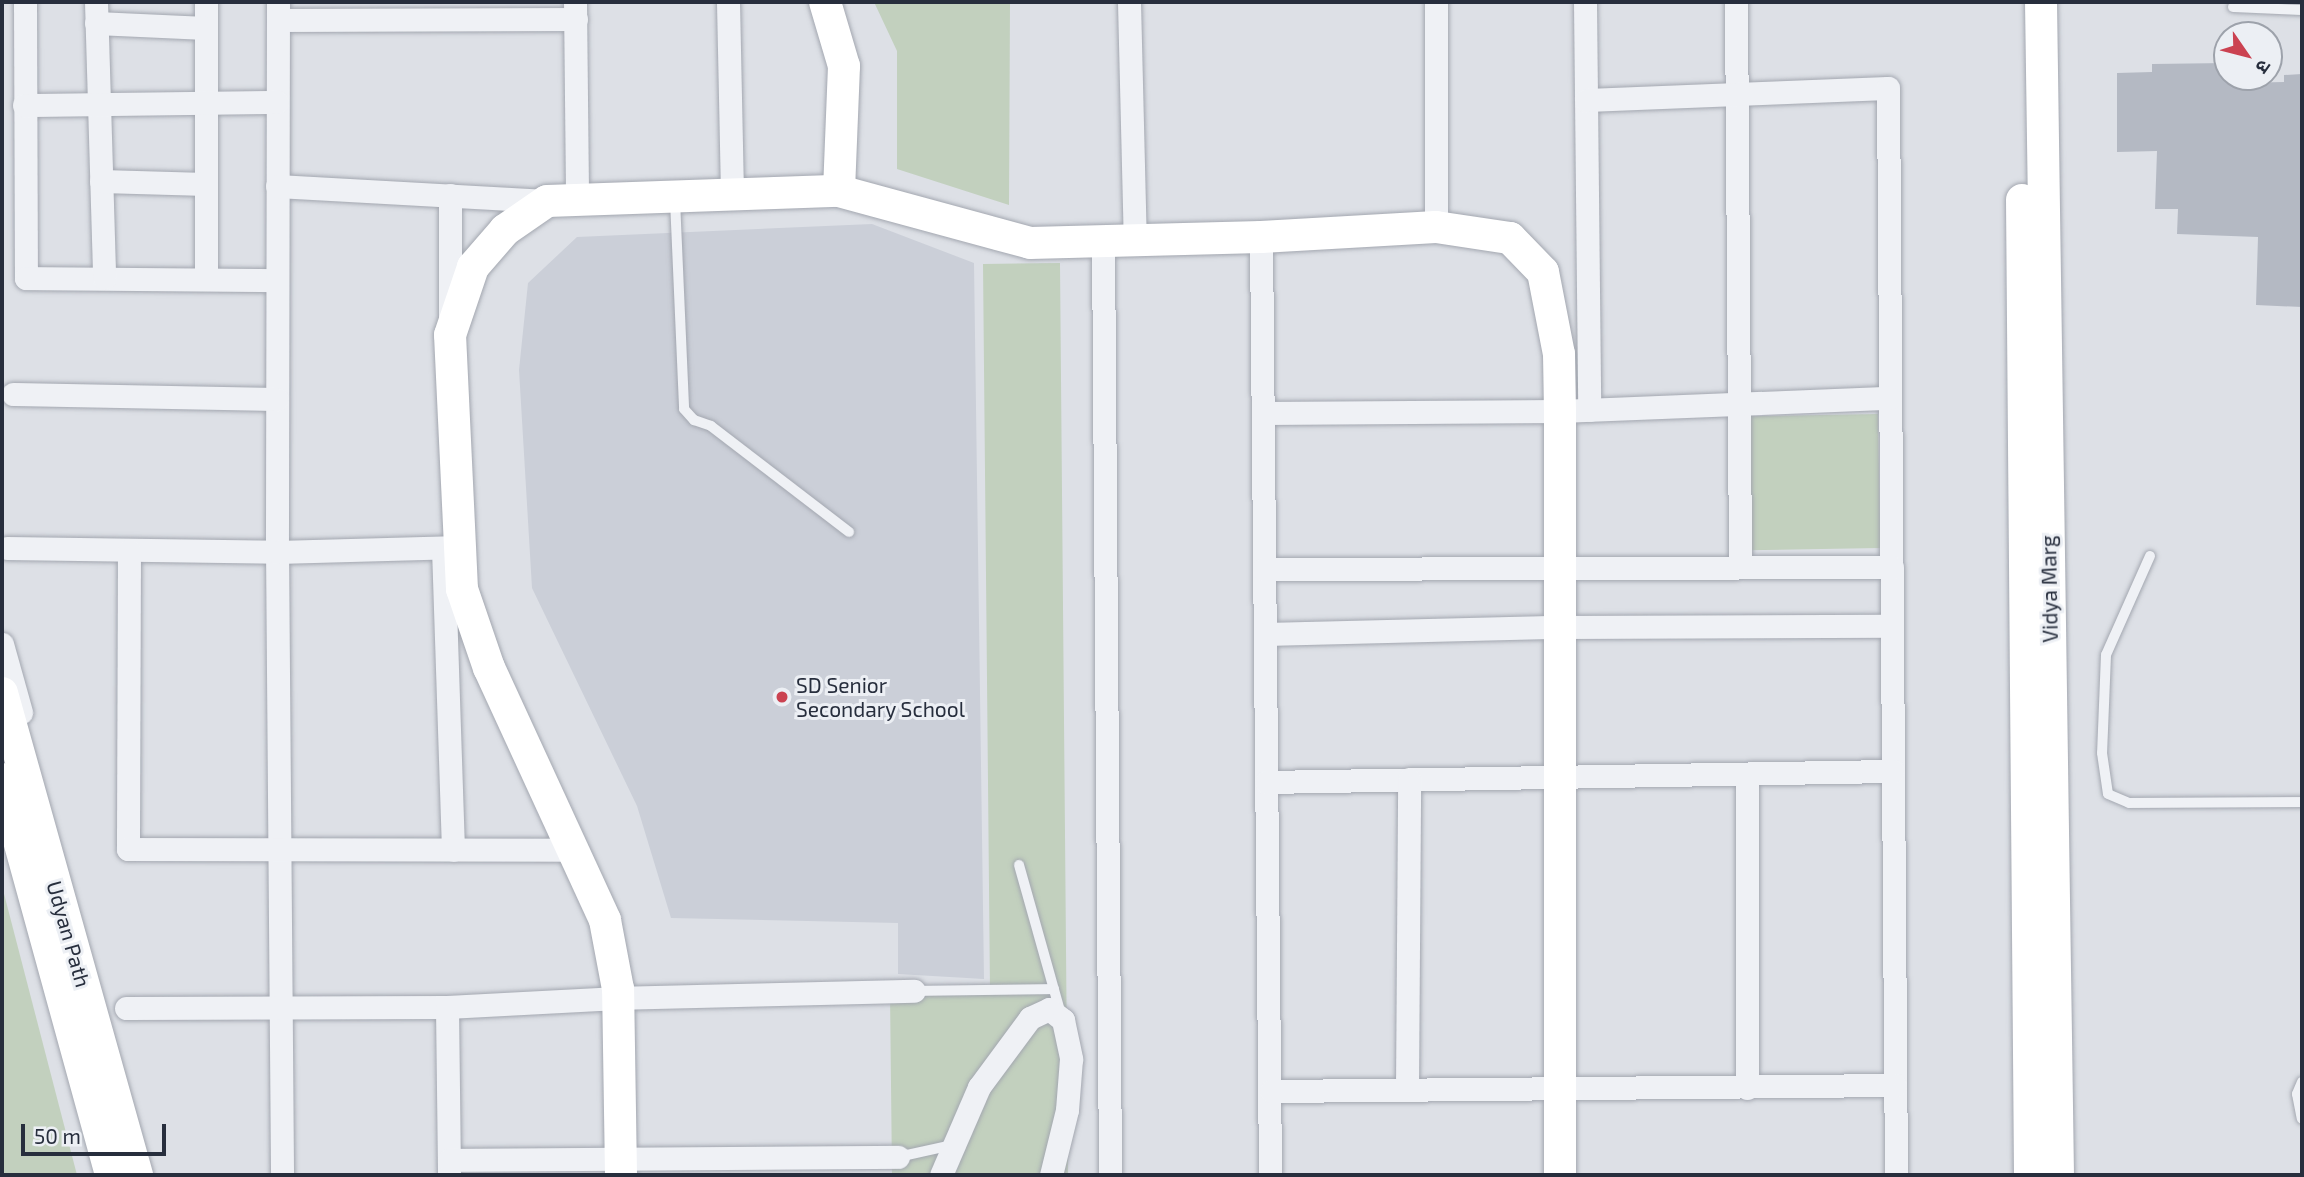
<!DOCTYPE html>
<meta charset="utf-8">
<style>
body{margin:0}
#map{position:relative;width:2304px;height:1177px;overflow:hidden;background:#dde0e6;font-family:"Exo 2","Noto Sans Devanagari",sans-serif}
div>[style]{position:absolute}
.built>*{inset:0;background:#cbcfd8}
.green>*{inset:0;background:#c2d0be;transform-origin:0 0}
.building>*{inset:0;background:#b4b9c3}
.roads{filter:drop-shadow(0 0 2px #a3a7b0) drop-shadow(0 0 2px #a3a7b0)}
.lane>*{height:10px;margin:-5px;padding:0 5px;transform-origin:5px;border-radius:5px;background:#eff1f5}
.street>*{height:23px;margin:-11.5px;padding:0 11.5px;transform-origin:11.5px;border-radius:11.5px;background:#eff1f5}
.secondary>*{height:32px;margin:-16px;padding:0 16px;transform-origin:16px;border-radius:16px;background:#fff}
.dots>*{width:19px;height:19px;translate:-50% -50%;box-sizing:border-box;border:4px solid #eceff4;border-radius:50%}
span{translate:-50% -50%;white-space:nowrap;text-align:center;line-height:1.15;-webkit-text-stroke:6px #eceff4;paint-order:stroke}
.street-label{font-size:21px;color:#272e3d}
.poi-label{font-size:21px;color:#272e3d}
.left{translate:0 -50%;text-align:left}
.frame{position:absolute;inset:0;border:4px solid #272e3d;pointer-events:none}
.north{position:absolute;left:2213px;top:21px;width:70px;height:70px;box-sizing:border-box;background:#eceff4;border:2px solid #9da2ab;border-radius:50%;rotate:125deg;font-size:19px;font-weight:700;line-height:28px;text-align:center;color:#272e3d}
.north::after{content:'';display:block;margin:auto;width:24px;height:32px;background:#cb4251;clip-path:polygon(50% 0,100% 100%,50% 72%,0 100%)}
.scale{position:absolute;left:21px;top:1124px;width:145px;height:32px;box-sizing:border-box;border:4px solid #272e3d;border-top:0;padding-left:9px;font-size:21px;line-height:24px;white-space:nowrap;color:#272e3d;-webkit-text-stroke:5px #eceff4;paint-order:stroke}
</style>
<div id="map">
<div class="built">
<div style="clip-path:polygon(872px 224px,974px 263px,984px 979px,898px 974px,898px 923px,671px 918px,637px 806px,532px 588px,519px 370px,528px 283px,577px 237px)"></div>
</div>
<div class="green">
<div style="clip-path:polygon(874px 2px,1010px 2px,1009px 205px,897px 169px,897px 51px)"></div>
<div style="clip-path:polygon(1060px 263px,1068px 1175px,892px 1175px,890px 993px,990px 991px,983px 264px)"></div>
<div style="left:1878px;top:414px;width:134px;height:132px;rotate:89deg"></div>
<div style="clip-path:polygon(2px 886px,77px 1175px,2px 1175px)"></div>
</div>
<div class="building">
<div style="clip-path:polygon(2227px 63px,2227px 77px,2238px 77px,2238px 83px,2284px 82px,2284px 75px,2302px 74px,2302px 307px,2256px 305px,2258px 237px,2177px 234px,2178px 209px,2155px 209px,2157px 151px,2117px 152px,2117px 73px,2152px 72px,2152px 64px)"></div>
</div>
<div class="roads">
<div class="lane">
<div style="left:2233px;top:7px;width:69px;rotate:2.5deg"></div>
<div style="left:675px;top:200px;width:209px;rotate:87.5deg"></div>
<div style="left:684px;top:409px;width:15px;rotate:48deg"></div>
<div style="left:694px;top:420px;width:18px;rotate:19deg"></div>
<div style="left:711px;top:426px;width:174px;rotate:37.5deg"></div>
<div style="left:2150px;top:556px;width:108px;rotate:114deg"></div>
<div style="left:2106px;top:655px;width:98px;rotate:92.3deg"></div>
<div style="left:2102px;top:753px;width:41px;rotate:81.7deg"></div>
<div style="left:2108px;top:794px;width:23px;rotate:23deg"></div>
<div style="left:2129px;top:803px;width:173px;rotate:-0.3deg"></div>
<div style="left:1019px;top:865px;width:155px;rotate:74.3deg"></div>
<div style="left:914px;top:991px;width:140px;rotate:-0.8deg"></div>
<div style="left:2302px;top:1082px;width:13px;rotate:113deg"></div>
<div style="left:2297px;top:1094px;width:25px;rotate:79deg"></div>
<div style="left:898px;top:1157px;width:55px;rotate:-12.5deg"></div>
</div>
<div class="street">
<div style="left:25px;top:2px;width:276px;rotate:89.8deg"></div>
<div style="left:26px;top:278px;width:251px;rotate:0.5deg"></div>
<div style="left:96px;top:2px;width:276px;rotate:88.3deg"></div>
<div style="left:206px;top:2px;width:276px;rotate:90deg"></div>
<div style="left:278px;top:2px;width:545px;rotate:90.11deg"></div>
<div style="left:277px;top:547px;width:628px;rotate:89.54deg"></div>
<div style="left:575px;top:2px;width:198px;rotate:89.4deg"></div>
<div style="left:728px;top:2px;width:193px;rotate:88.8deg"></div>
<div style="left:1129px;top:2px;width:238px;rotate:88.6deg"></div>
<div style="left:1585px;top:2px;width:408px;rotate:89.4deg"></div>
<div style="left:1736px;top:2px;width:565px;rotate:89.59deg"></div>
<div style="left:278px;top:20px;width:298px;rotate:-0.2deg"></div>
<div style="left:96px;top:23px;width:110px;rotate:2.6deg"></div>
<div style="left:1586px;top:100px;width:302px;rotate:-2.3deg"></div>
<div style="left:1888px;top:88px;width:1087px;rotate:89.58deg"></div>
<div style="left:24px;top:105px;width:253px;rotate:-0.7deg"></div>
<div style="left:101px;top:181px;width:105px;rotate:1.6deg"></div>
<div style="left:277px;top:186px;width:270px;rotate:3.2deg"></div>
<div style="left:450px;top:195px;width:119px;rotate:90deg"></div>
<div style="left:1436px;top:227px;width:225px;rotate:-90deg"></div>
<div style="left:1261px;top:237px;width:938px;rotate:89.45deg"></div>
<div style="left:1103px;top:241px;width:934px;rotate:89.57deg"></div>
<div style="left:13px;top:394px;width:264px;rotate:1.1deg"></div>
<div style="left:1263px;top:413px;width:297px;rotate:-0.4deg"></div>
<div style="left:1560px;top:411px;width:330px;rotate:-2.3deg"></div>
<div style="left:7px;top:548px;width:270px;rotate:0.8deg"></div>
<div style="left:277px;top:552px;width:183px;rotate:-1.6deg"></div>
<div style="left:443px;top:548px;width:302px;rotate:88.1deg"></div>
<div style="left:129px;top:551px;width:298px;rotate:90.2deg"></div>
<div style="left:128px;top:849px;width:445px;rotate:0.1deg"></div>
<div style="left:1264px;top:569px;width:628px;rotate:-0.18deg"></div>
<div style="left:1265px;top:634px;width:295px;rotate:-1.4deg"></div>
<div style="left:1560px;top:627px;width:332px;rotate:-0.2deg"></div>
<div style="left:2px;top:644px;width:71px;rotate:74.4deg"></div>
<div style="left:1747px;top:774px;width:314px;rotate:90deg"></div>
<div style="left:1266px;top:782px;width:627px;rotate:-1.01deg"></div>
<div style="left:447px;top:1007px;width:165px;rotate:89.3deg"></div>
<div style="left:126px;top:1008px;width:321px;rotate:-0.2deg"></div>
<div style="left:447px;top:1007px;width:171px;rotate:-3deg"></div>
<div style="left:618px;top:998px;width:296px;rotate:-1.4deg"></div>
<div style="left:1407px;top:1090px;width:311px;rotate:-89.6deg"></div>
<div style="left:1271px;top:1091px;width:624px;rotate:-0.55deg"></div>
<div style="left:449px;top:1160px;width:449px;rotate:-0.4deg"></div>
<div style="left:941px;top:1175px;width:96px;rotate:-66.6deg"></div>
<div style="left:979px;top:1087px;width:86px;rotate:-53.5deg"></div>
<div style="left:1030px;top:1018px;width:21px;rotate:-25deg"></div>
<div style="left:1049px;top:1009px;width:18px;rotate:38deg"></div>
<div style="left:1063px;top:1020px;width:40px;rotate:78deg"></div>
<div style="left:1071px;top:1059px;width:51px;rotate:94.5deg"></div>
<div style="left:1067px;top:1110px;width:67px;rotate:103.8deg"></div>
</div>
<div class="secondary">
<div style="left:825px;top:2px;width:67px;rotate:73.5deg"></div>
<div style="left:844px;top:66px;width:125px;rotate:92.3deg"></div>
<div style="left:2041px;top:2px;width:1173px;rotate:89.17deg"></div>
<div style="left:2022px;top:200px;width:975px;rotate:89.53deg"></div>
<div style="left:2px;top:693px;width:501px;rotate:74.35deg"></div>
<div style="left:2px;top:779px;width:411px;rotate:74.6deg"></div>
<div style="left:621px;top:1175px;width:186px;rotate:-90.9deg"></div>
<div style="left:618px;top:989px;width:70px;rotate:-100.7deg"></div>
<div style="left:605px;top:920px;width:277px;rotate:-114.7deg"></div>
<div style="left:489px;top:668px;width:83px;rotate:-108.9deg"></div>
<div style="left:462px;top:589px;width:254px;rotate:-92.7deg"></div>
<div style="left:450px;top:335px;width:72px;rotate:-71.3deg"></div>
<div style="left:473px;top:267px;width:49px;rotate:-49.1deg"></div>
<div style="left:505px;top:230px;width:51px;rotate:-34.6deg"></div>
<div style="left:547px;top:201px;width:292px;rotate:-2deg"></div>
<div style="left:839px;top:191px;width:198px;rotate:15.2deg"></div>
<div style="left:1030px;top:243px;width:231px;rotate:-1.5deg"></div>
<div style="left:1261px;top:237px;width:175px;rotate:-3.3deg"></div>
<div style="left:1436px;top:227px;width:75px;rotate:8.5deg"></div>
<div style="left:1510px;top:238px;width:47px;rotate:45.9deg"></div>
<div style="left:1543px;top:272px;width:84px;rotate:79deg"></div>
<div style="left:1559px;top:354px;width:57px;rotate:89deg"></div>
<div style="left:1560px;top:411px;width:764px;rotate:90deg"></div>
</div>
</div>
<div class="dots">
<div style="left:782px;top:697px;background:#cb4251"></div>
</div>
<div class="street-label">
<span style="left:2049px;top:589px;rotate:-91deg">Vidya Marg</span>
<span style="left:69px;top:934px;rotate:74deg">Udyan Path</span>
</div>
<div class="poi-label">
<span class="left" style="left:796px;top:697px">SD Senior<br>Secondary School</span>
</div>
<div class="frame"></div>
<div class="north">उ</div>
<div class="scale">50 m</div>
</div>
